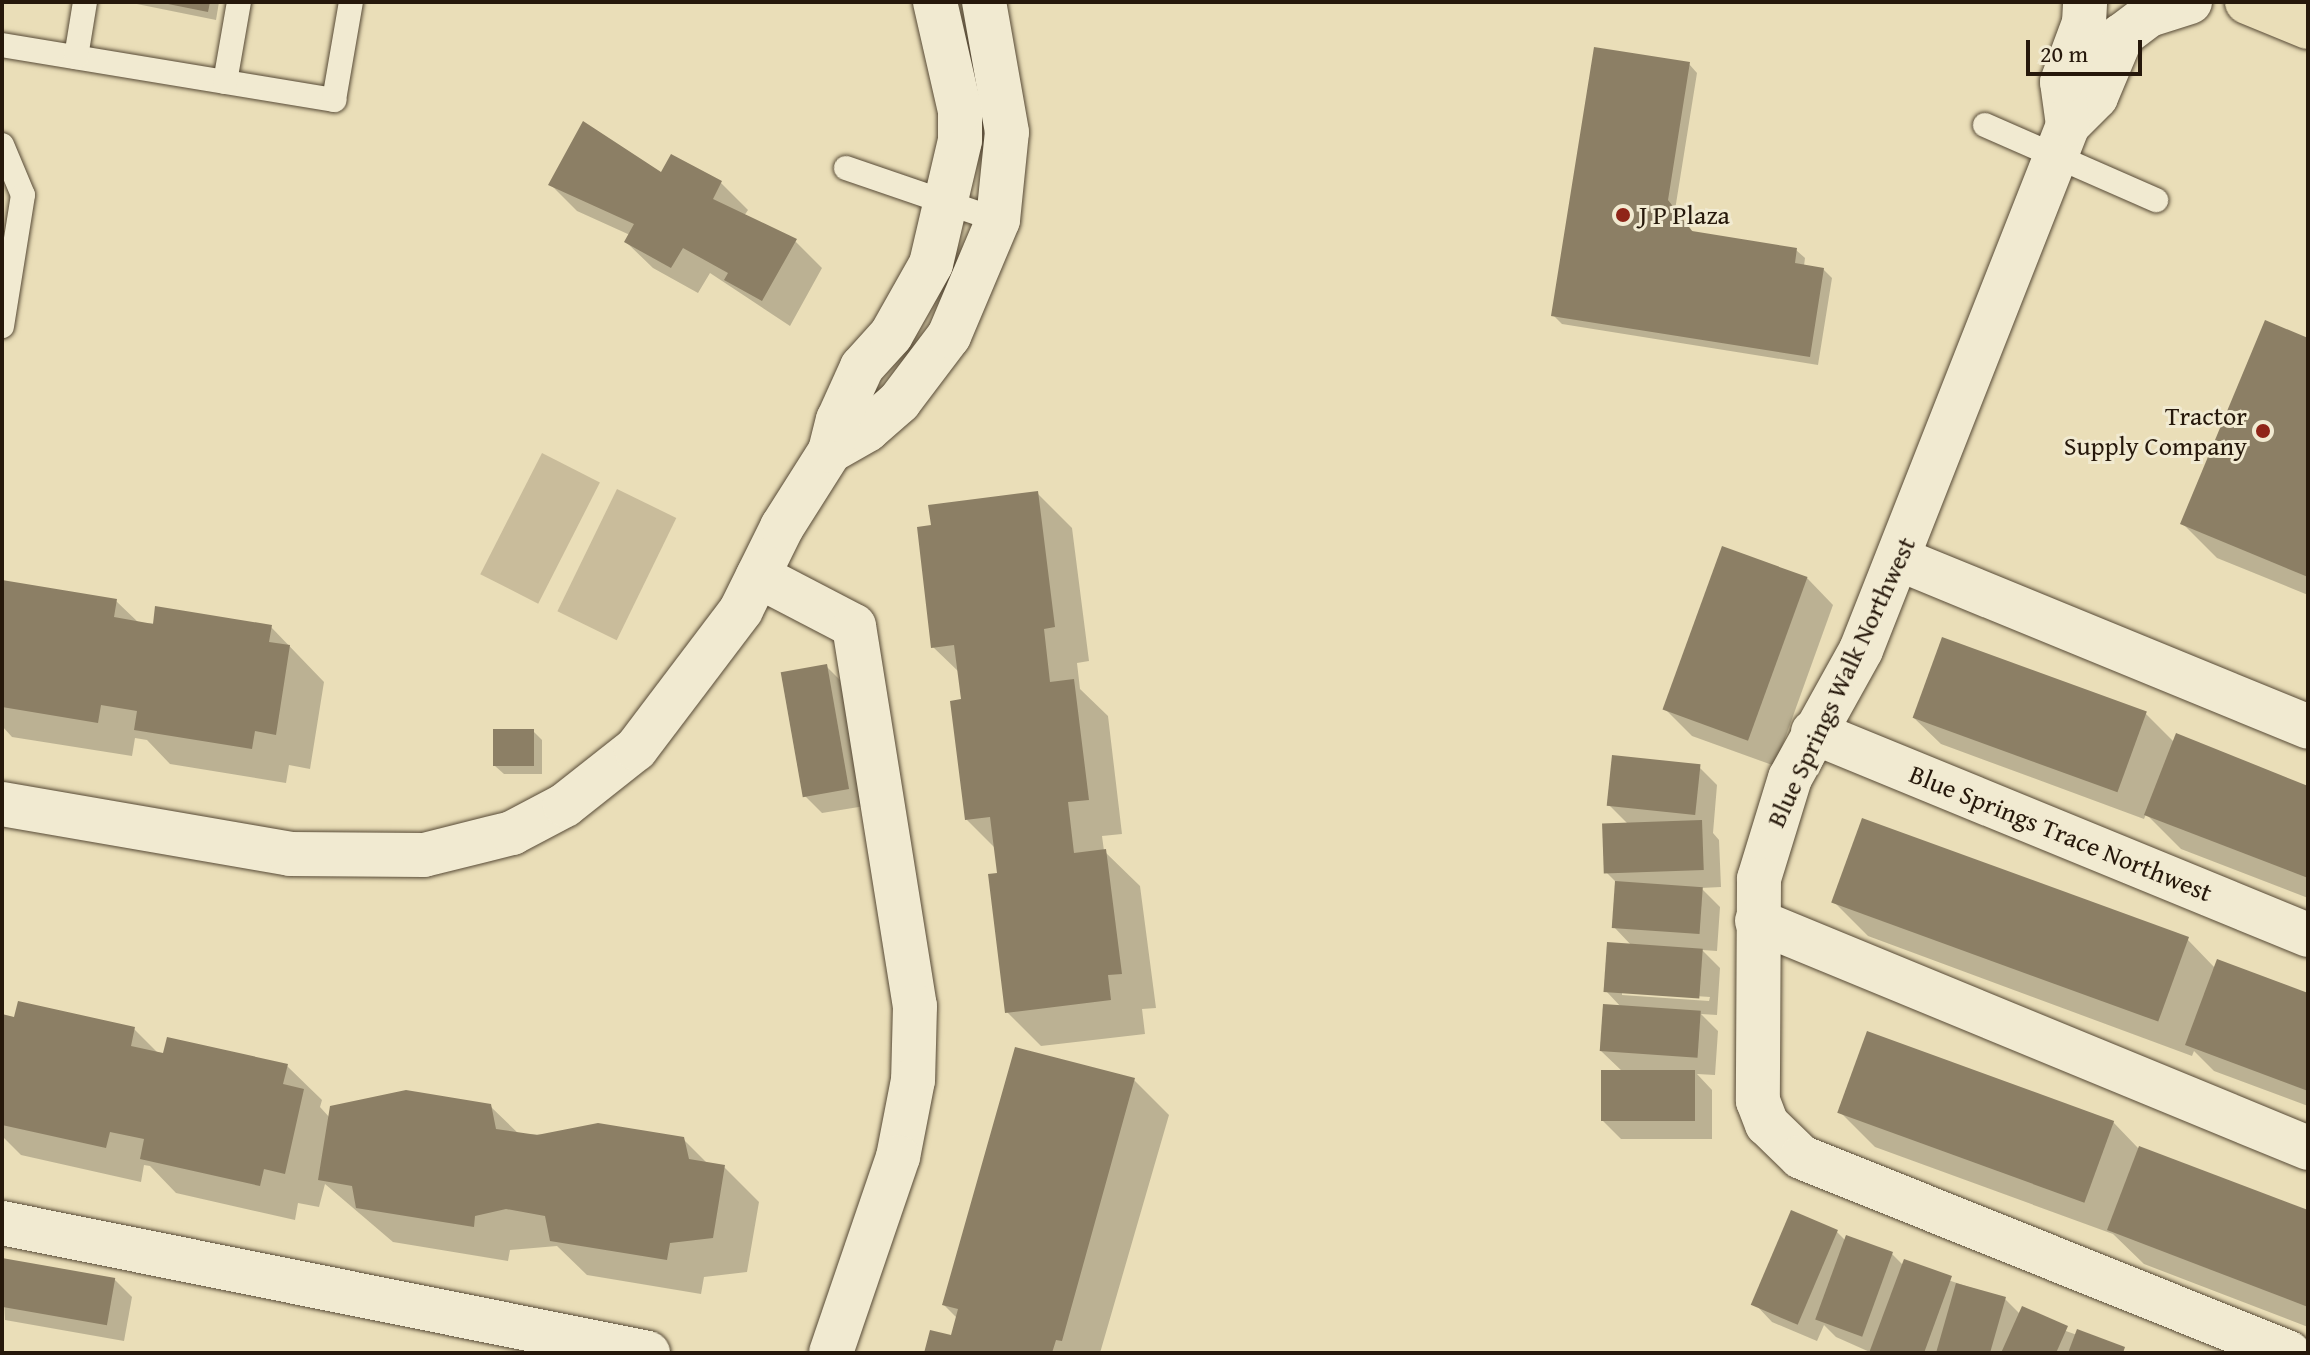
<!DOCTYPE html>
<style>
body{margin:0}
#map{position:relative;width:2310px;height:1355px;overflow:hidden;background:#eadeb8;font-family:"Gentium Book Plus",serif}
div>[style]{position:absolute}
.green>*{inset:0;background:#c9bc9b;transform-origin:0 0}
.shadow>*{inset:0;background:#0003}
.building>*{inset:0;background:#8c7f65;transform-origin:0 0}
.roads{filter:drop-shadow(0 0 2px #574a36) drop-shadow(0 0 2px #574a36)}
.lane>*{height:24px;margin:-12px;padding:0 12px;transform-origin:12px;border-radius:12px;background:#f1ead1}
.street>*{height:44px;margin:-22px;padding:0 22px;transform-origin:22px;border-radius:22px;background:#f1ead1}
.primary>*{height:44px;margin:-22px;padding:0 22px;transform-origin:22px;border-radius:22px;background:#eadeb8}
.dots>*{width:22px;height:22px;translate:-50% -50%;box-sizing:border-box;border:4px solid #f1ead1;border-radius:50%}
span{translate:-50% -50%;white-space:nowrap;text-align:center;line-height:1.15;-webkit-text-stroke:6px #f1ead1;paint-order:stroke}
.poi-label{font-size:26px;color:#26180b}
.left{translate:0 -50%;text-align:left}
.right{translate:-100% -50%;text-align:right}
.street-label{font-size:26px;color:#26180b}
.frame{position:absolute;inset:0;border:4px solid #26180b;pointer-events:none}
.scale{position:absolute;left:2026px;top:40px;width:116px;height:36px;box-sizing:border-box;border:4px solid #26180b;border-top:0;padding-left:10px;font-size:24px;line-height:28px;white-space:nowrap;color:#26180b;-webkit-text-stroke:6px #f1ead1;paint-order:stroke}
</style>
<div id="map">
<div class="green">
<div style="left:542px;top:453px;width:65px;height:136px;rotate:27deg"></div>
<div style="left:617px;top:489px;width:66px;height:136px;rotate:26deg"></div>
</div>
<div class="shadow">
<div style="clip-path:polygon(127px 2px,219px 2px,216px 20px)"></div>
<div style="clip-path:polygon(1689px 64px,1697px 73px,1675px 210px,1694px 233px,1796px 250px,1805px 258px,1804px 266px,1823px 269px,1832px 278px,1818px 365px,1562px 324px,1553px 315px)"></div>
<div style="clip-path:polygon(584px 124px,662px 174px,672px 156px,721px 183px,748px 210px,744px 216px,795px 241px,822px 268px,790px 326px,710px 273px,698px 293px,653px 268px,626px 242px,630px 235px,577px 211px,551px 185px)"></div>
<div style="clip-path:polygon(2308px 340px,2308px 595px,2217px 558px,2182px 523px)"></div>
<div style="clip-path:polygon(1037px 493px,1072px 528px,1089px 661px,1077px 663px,1080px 689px,1108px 716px,1122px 834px,1102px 836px,1104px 851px,1140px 886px,1156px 1008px,1142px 1009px,1145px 1034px,1041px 1046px,1007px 1012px,996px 849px,966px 819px,960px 673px,933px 647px)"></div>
<div style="clip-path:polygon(1807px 578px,1833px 605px,1775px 766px,1692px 736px,1665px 709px)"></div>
<div style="clip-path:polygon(2px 582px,116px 601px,139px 623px,271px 627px,324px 682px,310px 769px,289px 765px,286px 783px,170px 764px,147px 740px,135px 738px,132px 756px,12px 737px,2px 726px)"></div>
<div style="clip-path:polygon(826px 666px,844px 684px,865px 806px,822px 813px,804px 795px)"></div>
<div style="clip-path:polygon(2146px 714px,2175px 743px,2308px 787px,2308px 898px,2181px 849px,2146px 814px,2144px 819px,1941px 744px,1914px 718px)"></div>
<div style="clip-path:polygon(533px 731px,542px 740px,542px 774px,504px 774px,495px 766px)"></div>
<div style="clip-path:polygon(evenodd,1699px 767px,1717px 785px,1713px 833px,1719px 840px,1721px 887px,1701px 888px,1720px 907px,1717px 951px,1702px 950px,1720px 968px,1717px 1015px,1701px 1014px,1718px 1031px,1715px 1075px,1697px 1074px,1712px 1090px,1712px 1139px,1621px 1139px,1603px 1121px,1623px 1072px,1601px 1051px,1622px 1008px,1606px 991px,1632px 946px,1614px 927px,1617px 883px,1606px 872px,1627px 823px,1609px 805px,1699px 767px,1622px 991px,1710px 997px,1709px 1001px,1622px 995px,1622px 991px)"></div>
<div style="clip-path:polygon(1833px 901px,2188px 940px,2215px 968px,2308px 997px,2308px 1106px,2214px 1071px,2194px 1051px,2192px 1056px,1868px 936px)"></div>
<div style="clip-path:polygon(2px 1016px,134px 1029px,160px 1055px,287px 1066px,322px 1100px,320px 1107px,330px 1118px,490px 1106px,519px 1134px,683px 1139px,709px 1165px,724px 1167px,759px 1202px,747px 1272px,704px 1277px,701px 1294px,587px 1275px,557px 1246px,510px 1250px,508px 1261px,393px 1242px,325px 1184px,319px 1207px,298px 1203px,295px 1220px,176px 1193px,150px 1166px,144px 1165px,141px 1182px,21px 1155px,2px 1136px)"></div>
<div style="clip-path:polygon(1134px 1080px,1169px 1115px,1100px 1353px,926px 1353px,952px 1338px,957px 1318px,944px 1305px)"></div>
<div style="clip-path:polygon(1840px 1112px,2113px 1122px,2138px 1148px,2308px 1212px,2308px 1327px,2144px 1264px,2113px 1234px,1875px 1147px)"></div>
<div style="clip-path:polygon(1836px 1231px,1846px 1241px,1892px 1254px,1903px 1265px,2005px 1299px,2021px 1315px,2128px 1353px,1872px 1353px,1836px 1337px,1824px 1325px,1817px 1341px,1772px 1322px,1755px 1304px)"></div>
<div style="clip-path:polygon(2px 1260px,114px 1279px,132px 1297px,124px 1341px,5px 1320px)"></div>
</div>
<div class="building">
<div style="clip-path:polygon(158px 2px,210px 2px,208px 12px)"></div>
<div style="clip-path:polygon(1594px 47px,1690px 62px,1668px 200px,1692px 231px,1797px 248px,1795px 263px,1824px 268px,1810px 357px,1551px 316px)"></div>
<div style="clip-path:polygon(583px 121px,661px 172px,671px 154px,722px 181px,713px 199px,797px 239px,762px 301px,724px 280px,728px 273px,683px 248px,671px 268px,624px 242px,634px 224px,548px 185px)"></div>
<div style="clip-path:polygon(2265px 320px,2308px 338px,2308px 577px,2180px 524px)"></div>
<div style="clip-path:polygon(1038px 491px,1055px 627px,1044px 629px,1050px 682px,1074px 679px,1089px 800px,1068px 802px,1074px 853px,1106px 849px,1122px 974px,1108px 975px,1111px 1000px,1005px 1013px,988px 874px,997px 873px,990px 817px,965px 820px,950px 701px,961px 699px,954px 645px,931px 648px,917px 527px,931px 525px,928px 505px)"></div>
<div style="left:1722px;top:546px;width:91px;height:174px;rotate:20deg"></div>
<div style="clip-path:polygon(2px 580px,117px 599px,114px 617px,153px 624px,155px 606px,272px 625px,269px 642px,290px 645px,276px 735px,255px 731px,252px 749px,134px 730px,137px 711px,101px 705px,98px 723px,2px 707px)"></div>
<div style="left:1942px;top:637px;width:218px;height:86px;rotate:20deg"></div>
<div style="left:827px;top:664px;width:127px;height:47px;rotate:80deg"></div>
<div style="left:534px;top:729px;width:37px;height:41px;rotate:90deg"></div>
<div style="clip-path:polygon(2176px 733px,2308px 786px,2308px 878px,2144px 815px)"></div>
<div style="left:1612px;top:755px;width:89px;height:51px;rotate:6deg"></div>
<div style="left:1862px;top:818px;width:348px;height:90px;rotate:20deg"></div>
<div style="left:1702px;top:820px;width:50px;height:100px;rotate:88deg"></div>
<div style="left:1615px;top:881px;width:88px;height:47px;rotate:4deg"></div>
<div style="left:1607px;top:942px;width:96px;height:50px;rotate:4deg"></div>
<div style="clip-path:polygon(2217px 959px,2308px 993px,2308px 1091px,2185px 1045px)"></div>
<div style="clip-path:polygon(18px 1001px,135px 1027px,131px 1046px,163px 1053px,167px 1037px,288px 1064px,283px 1084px,304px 1089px,285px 1174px,264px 1169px,260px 1186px,140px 1159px,144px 1139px,110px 1132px,106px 1148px,2px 1125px,2px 1014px,14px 1017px)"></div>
<div style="left:1603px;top:1004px;width:98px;height:47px;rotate:4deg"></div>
<div style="left:1867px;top:1031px;width:263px;height:87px;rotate:20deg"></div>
<div style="clip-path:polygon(1015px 1047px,1135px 1078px,1062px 1341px,1056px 1340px,1052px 1353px,924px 1353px,930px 1330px,951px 1335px,958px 1309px,942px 1305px)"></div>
<div style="left:1601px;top:1070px;width:94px;height:51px"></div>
<div style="clip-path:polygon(406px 1090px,491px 1104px,496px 1129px,537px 1135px,598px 1123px,684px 1137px,689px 1159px,725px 1165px,713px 1238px,670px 1243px,667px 1260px,550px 1241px,545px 1216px,506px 1209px,475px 1216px,474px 1227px,356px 1208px,352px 1186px,318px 1180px,330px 1106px)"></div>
<div style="clip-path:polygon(2139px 1146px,2308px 1210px,2308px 1307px,2107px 1230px)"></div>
<div style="left:1791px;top:1210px;width:51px;height:103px;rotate:23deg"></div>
<div style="left:1846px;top:1235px;width:50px;height:90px;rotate:20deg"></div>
<div style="left:2px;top:1258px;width:115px;height:48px;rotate:10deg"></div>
<div style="clip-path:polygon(1904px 1259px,1952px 1276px,1924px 1353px,1869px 1353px)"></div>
<div style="clip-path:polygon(1956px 1283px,2006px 1297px,1990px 1353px,1936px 1353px)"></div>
<div style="clip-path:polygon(2022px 1306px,2068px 1326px,2056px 1353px,2001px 1353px)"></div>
<div style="clip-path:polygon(2077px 1329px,2125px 1347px,2123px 1353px,2068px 1353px)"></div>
</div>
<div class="roads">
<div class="lane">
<div style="left:2px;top:45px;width:337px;rotate:9.4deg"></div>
<div style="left:334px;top:100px;width:99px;rotate:-80.2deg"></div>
<div style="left:76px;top:57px;width:56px;rotate:-80.7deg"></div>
<div style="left:225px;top:82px;width:81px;rotate:-80.1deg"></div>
<div style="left:1985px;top:125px;width:187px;rotate:23.7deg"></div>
<div style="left:2px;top:145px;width:54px;rotate:67.2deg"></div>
<div style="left:23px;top:195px;width:133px;rotate:99.1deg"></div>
<div style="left:846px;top:168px;width:161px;rotate:18.9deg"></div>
</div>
<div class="street">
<div style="left:2190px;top:2px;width:43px;rotate:162.4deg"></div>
<div style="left:2149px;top:15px;width:34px;rotate:143deg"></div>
<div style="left:2122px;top:35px;width:67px;rotate:112.8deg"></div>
<div style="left:2096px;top:97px;width:40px;rotate:135deg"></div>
<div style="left:2068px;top:125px;width:564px;rotate:111.52deg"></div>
<div style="left:1861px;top:650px;width:146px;rotate:119deg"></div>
<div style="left:1790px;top:778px;width:106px;rotate:107.1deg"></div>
<div style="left:1759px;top:879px;width:222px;rotate:90.3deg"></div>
<div style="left:1758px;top:1101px;width:25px;rotate:69deg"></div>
<div style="left:1767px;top:1124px;width:47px;rotate:44.1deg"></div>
<div style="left:1801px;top:1157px;width:526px;rotate:21.88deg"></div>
<div style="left:2068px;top:125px;width:43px;rotate:-97.9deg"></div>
<div style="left:2062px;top:82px;width:63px;rotate:-69.6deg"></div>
<div style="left:2084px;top:23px;width:21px;rotate:-87deg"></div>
<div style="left:830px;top:451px;width:43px;rotate:-29.6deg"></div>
<div style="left:867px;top:430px;width:43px;rotate:-41.2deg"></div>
<div style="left:899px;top:402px;width:83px;rotate:-52.9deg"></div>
<div style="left:949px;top:336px;width:126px;rotate:-67.1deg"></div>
<div style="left:998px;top:220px;width:88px;rotate:-84.2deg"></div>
<div style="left:1007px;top:132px;width:132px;rotate:-100deg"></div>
<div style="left:1899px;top:559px;width:442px;rotate:22.3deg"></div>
<div style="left:758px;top:576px;width:108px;rotate:27.5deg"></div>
<div style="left:854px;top:626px;width:385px;rotate:80.9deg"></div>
<div style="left:915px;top:1006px;width:74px;rotate:91.5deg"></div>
<div style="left:913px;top:1080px;width:78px;rotate:101deg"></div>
<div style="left:898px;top:1157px;width:207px;rotate:108.9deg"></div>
<div style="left:1813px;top:732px;width:535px;rotate:22.3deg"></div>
<div style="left:2px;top:804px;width:292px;rotate:9.8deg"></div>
<div style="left:290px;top:854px;width:134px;rotate:0.4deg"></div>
<div style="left:424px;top:855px;width:91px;rotate:-14deg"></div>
<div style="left:512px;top:833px;width:60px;rotate:-27.8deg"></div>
<div style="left:565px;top:805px;width:90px;rotate:-38.3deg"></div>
<div style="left:636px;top:749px;width:174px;rotate:-52.9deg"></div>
<div style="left:741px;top:610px;width:93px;rotate:-63.7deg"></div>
<div style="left:782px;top:527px;width:90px;rotate:-57.7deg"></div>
<div style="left:830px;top:451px;width:32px;rotate:-76deg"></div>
<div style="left:838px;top:420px;width:58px;rotate:-65.6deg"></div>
<div style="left:862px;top:367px;width:43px;rotate:-47.8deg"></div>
<div style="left:891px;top:335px;width:81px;rotate:-60.6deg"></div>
<div style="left:931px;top:264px;width:127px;rotate:-76.8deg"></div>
<div style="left:960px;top:140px;width:29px;rotate:-90deg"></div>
<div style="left:960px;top:111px;width:112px;rotate:-102.9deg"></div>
<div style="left:1757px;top:921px;width:596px;rotate:22.39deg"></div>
<div style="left:2px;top:1223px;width:659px;rotate:11.38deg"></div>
</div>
<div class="primary">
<div style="left:2247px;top:2px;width:66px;rotate:22.3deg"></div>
</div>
</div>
<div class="dots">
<div style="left:1623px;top:215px;background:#8f2418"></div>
<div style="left:2263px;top:431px;background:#8f2418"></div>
</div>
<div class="poi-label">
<span class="left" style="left:1639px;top:215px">J P Plaza</span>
<span class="right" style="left:2247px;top:431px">Tractor<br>Supply Company</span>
</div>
<div class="street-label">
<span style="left:1841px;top:682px;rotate:-65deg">Blue Springs Walk Northwest</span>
<span style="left:2061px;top:833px;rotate:22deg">Blue Springs Trace Northwest</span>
</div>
<div class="frame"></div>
<div class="scale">20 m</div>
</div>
